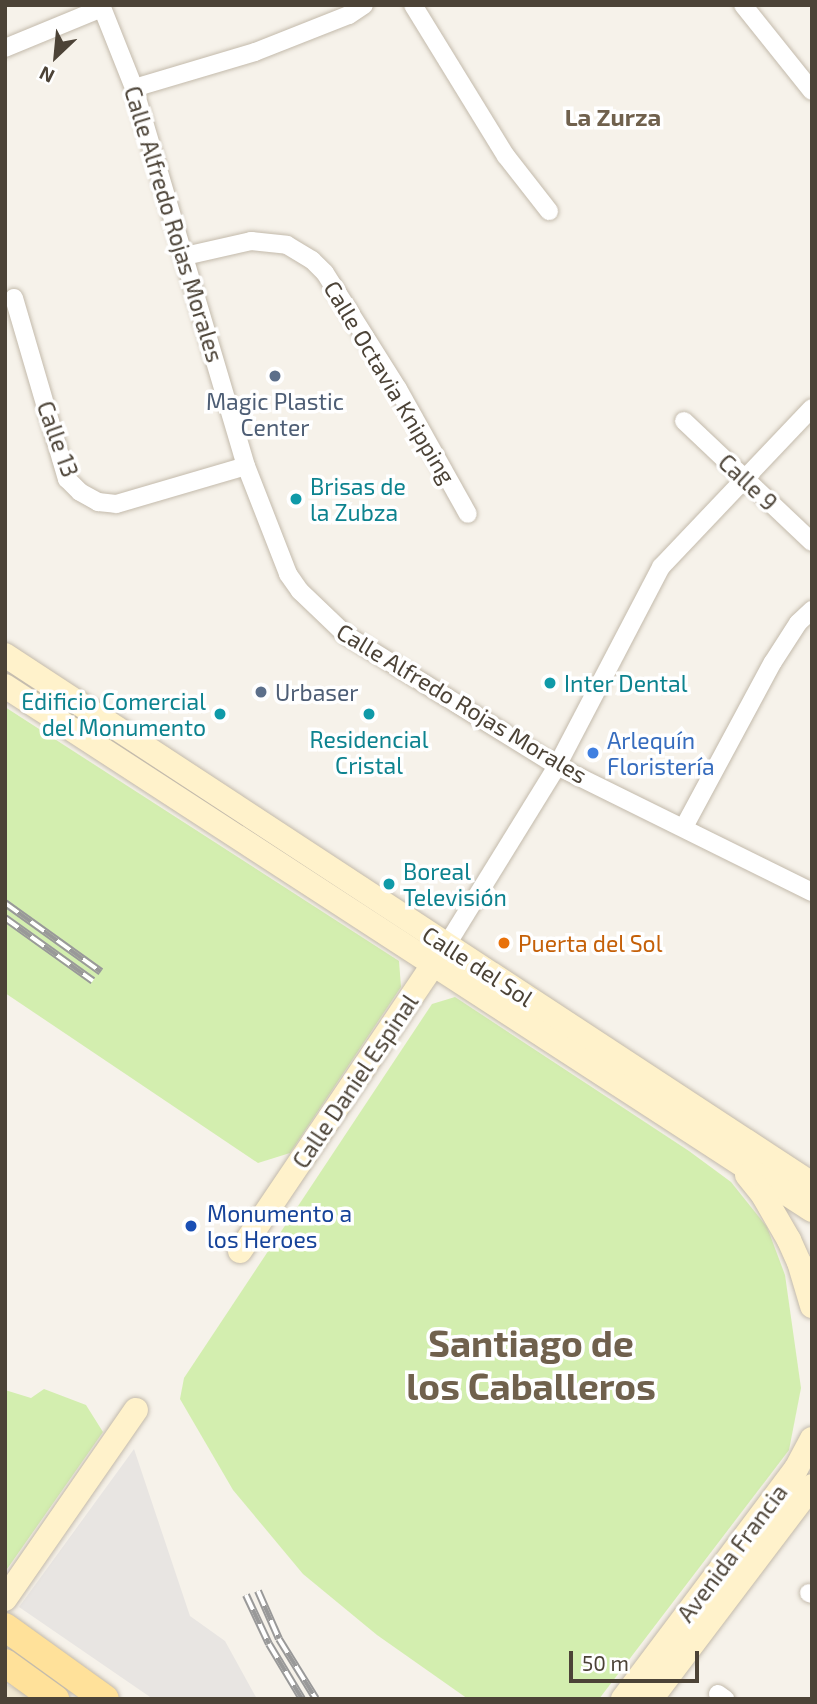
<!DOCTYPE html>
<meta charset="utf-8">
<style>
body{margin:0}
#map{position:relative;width:817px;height:1704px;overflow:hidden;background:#f6f2ea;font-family:"Exo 2",sans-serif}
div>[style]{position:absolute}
.education>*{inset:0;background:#f1e8d2}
.green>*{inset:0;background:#d3eeaf}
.parking>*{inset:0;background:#e8e5e2}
.roads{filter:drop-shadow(0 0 2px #c3baab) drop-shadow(0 0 2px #c3baab)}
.minor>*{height:18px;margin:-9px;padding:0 9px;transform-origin:9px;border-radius:9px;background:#fff}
.secondary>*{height:24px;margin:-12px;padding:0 12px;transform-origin:12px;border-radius:12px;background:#fff2cb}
.primary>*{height:28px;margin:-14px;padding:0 14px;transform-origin:14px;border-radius:14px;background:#ffe19a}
.rail>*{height:8px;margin-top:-4px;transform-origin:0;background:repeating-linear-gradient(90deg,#fff 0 16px,#999 0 32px);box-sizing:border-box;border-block:2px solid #999}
.dots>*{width:19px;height:19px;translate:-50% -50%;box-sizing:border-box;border:4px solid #fff;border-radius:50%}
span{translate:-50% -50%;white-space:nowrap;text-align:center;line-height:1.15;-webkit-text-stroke:7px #fff;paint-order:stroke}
.street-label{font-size:23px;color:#4c4337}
.service-label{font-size:23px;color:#4e5e75}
.left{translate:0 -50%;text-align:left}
.culture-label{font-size:23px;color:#0d838f}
.right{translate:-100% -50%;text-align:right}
.shop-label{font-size:23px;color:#366cbe}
.food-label{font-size:23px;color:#c56008}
.transit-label{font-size:23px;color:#164399}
.neighbourhood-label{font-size:24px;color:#70614d;font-weight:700}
.town-label{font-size:37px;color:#70614d;font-weight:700}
.frame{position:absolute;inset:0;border:7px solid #4c4337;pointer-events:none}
.north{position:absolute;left:21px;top:21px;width:70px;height:70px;-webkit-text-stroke:5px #fff;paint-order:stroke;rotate:206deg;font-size:19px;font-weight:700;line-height:28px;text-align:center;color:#4c4337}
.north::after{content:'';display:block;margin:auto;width:24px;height:32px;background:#4c4337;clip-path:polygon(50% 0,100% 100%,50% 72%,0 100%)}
.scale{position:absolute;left:569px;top:1651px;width:130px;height:32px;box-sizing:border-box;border:4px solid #4c4337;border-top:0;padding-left:9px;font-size:21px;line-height:24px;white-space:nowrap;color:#4c4337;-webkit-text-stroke:5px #fff;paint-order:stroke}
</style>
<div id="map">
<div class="education">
<div style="clip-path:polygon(5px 1684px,20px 1690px,32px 1699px,5px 1699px)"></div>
</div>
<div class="green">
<div style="clip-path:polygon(5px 707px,399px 961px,401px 987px,290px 1153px,258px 1163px,5px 993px)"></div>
<div style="clip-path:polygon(455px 997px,689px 1151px,731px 1182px,767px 1227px,785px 1275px,801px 1388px,789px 1450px,599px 1699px,468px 1699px,377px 1635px,303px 1574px,233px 1490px,180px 1399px,184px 1378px,432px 1004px)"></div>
<div style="clip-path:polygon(44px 1389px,86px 1405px,103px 1432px,5px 1572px,5px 1390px,31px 1398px)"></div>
</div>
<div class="parking">
<div style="clip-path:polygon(134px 1449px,190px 1616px,225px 1641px,257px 1699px,153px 1699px,19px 1607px)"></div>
</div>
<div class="roads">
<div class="minor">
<div style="left:101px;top:5px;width:89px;rotate:68.3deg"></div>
<div style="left:134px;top:88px;width:394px;rotate:73.5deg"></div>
<div style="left:246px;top:466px;width:116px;rotate:68.7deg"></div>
<div style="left:288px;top:574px;width:21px;rotate:55deg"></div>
<div style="left:300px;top:591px;width:64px;rotate:43.7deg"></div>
<div style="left:346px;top:635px;width:248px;rotate:31.8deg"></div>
<div style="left:557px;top:766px;width:284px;rotate:26.3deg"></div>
<div style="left:413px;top:5px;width:177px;rotate:58.4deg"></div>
<div style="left:506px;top:156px;width:70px;rotate:52deg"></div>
<div style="left:743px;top:5px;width:110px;rotate:51.3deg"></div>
<div style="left:5px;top:48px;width:105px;rotate:-22.4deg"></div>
<div style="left:134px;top:88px;width:126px;rotate:-16.6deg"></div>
<div style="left:255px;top:52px;width:101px;rotate:-21.5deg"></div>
<div style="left:349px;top:15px;width:18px;rotate:-34deg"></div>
<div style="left:185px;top:256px;width:68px;rotate:-12.8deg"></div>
<div style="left:251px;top:241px;width:36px;rotate:6deg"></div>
<div style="left:287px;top:245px;width:29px;rotate:31deg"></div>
<div style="left:312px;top:260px;width:18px;rotate:45deg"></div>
<div style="left:325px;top:273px;width:137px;rotate:57.8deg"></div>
<div style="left:398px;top:389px;width:143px;rotate:60.8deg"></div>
<div style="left:14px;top:298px;width:189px;rotate:73.7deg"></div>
<div style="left:67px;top:479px;width:18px;rotate:45deg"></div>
<div style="left:80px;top:492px;width:21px;rotate:29deg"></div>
<div style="left:98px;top:502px;width:18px;rotate:6deg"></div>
<div style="left:116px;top:504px;width:135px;rotate:-16.3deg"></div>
<div style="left:684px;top:421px;width:176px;rotate:43.4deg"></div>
<div style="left:684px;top:827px;width:187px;rotate:-61.7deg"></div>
<div style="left:773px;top:662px;width:46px;rotate:-57.3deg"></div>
<div style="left:798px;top:623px;width:19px;rotate:-43deg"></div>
<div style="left:446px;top:946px;width:211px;rotate:-58.3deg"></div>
<div style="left:557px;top:766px;width:225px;rotate:-62.4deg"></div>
<div style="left:661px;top:567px;width:219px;rotate:-46.5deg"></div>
<div style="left:809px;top:1593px;width:3px;rotate:18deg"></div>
<div style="left:718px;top:1694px;width:9px;rotate:36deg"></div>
</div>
<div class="secondary">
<div style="left:5px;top:655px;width:965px;rotate:33.25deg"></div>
<div style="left:5px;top:686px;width:962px;rotate:33deg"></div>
<div style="left:747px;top:1175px;width:26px;rotate:51deg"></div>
<div style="left:763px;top:1195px;width:52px;rotate:60deg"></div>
<div style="left:789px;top:1240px;width:24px;rotate:66deg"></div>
<div style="left:799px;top:1262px;width:46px;rotate:73.5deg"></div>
<div style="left:240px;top:1251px;width:361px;rotate:-56deg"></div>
<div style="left:5px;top:1599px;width:230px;rotate:-55.3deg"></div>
<div style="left:623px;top:1699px;width:288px;rotate:-53.1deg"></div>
<div style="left:796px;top:1469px;width:34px;rotate:-62deg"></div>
<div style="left:651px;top:1699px;width:267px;rotate:-52.9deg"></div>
</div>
<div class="primary">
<div style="left:5px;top:1627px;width:123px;rotate:35.8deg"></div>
<div style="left:5px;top:1663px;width:62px;rotate:35.8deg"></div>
</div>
</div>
<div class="rail">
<div style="left:5px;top:903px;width:118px;rotate:35.7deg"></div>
<div style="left:5px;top:918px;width:108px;rotate:35.6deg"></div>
<div style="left:258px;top:1591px;width:52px;rotate:66.4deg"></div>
<div style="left:279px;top:1639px;width:70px;rotate:58.3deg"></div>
<div style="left:246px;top:1595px;width:54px;rotate:64.9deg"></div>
<div style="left:269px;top:1644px;width:64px;rotate:59deg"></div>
</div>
<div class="dots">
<div style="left:275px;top:376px;background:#5c6f8a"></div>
<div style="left:296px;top:499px;background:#0f9aa8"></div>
<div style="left:550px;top:683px;background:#0f9aa8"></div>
<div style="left:261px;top:692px;background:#5c6f8a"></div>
<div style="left:220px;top:714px;background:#0f9aa8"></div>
<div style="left:369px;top:714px;background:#0f9aa8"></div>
<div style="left:593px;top:753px;background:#3f7fe0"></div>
<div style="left:389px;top:884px;background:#0f9aa8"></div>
<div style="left:504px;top:943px;background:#e8710a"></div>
<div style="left:191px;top:1226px;background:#1a4fb4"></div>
</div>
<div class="street-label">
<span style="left:174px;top:224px;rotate:73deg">Calle Alfredo Rojas Morales</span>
<span style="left:390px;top:382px;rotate:59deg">Calle Octavia Knipping</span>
<span style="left:58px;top:439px;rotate:70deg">Calle 13</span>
<span style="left:748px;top:482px;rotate:43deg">Calle 9</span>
<span style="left:462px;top:703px;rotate:31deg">Calle Alfredo Rojas Morales</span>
<span style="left:478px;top:966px;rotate:33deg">Calle del Sol</span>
<span style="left:355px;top:1081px;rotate:-56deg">Calle Daniel Espinal</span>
<span style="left:732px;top:1553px;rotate:-53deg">Avenida Francia</span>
</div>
<div class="service-label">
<span style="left:275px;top:414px">Magic Plastic<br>Center</span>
<span class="left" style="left:275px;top:692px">Urbaser</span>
</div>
<div class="culture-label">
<span class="left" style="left:310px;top:499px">Brisas de<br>la Zubza</span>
<span class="left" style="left:564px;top:683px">Inter Dental</span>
<span class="right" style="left:206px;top:714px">Edificio Comercial<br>del Monumento</span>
<span style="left:369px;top:752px">Residencial<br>Cristal</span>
<span class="left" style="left:403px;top:884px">Boreal<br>Televisión</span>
</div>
<div class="shop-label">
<span class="left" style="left:607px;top:753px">Arlequín<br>Floristería</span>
</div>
<div class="food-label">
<span class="left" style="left:518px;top:943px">Puerta del Sol</span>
</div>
<div class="transit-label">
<span class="left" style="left:207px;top:1226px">Monumento a<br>los Heroes</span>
</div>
<div class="neighbourhood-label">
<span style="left:613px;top:117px">La Zurza</span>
</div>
<div class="town-label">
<span style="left:531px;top:1364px">Santiago de<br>los Caballeros</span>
</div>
<div class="frame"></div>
<div class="north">N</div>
<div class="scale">50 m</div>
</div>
